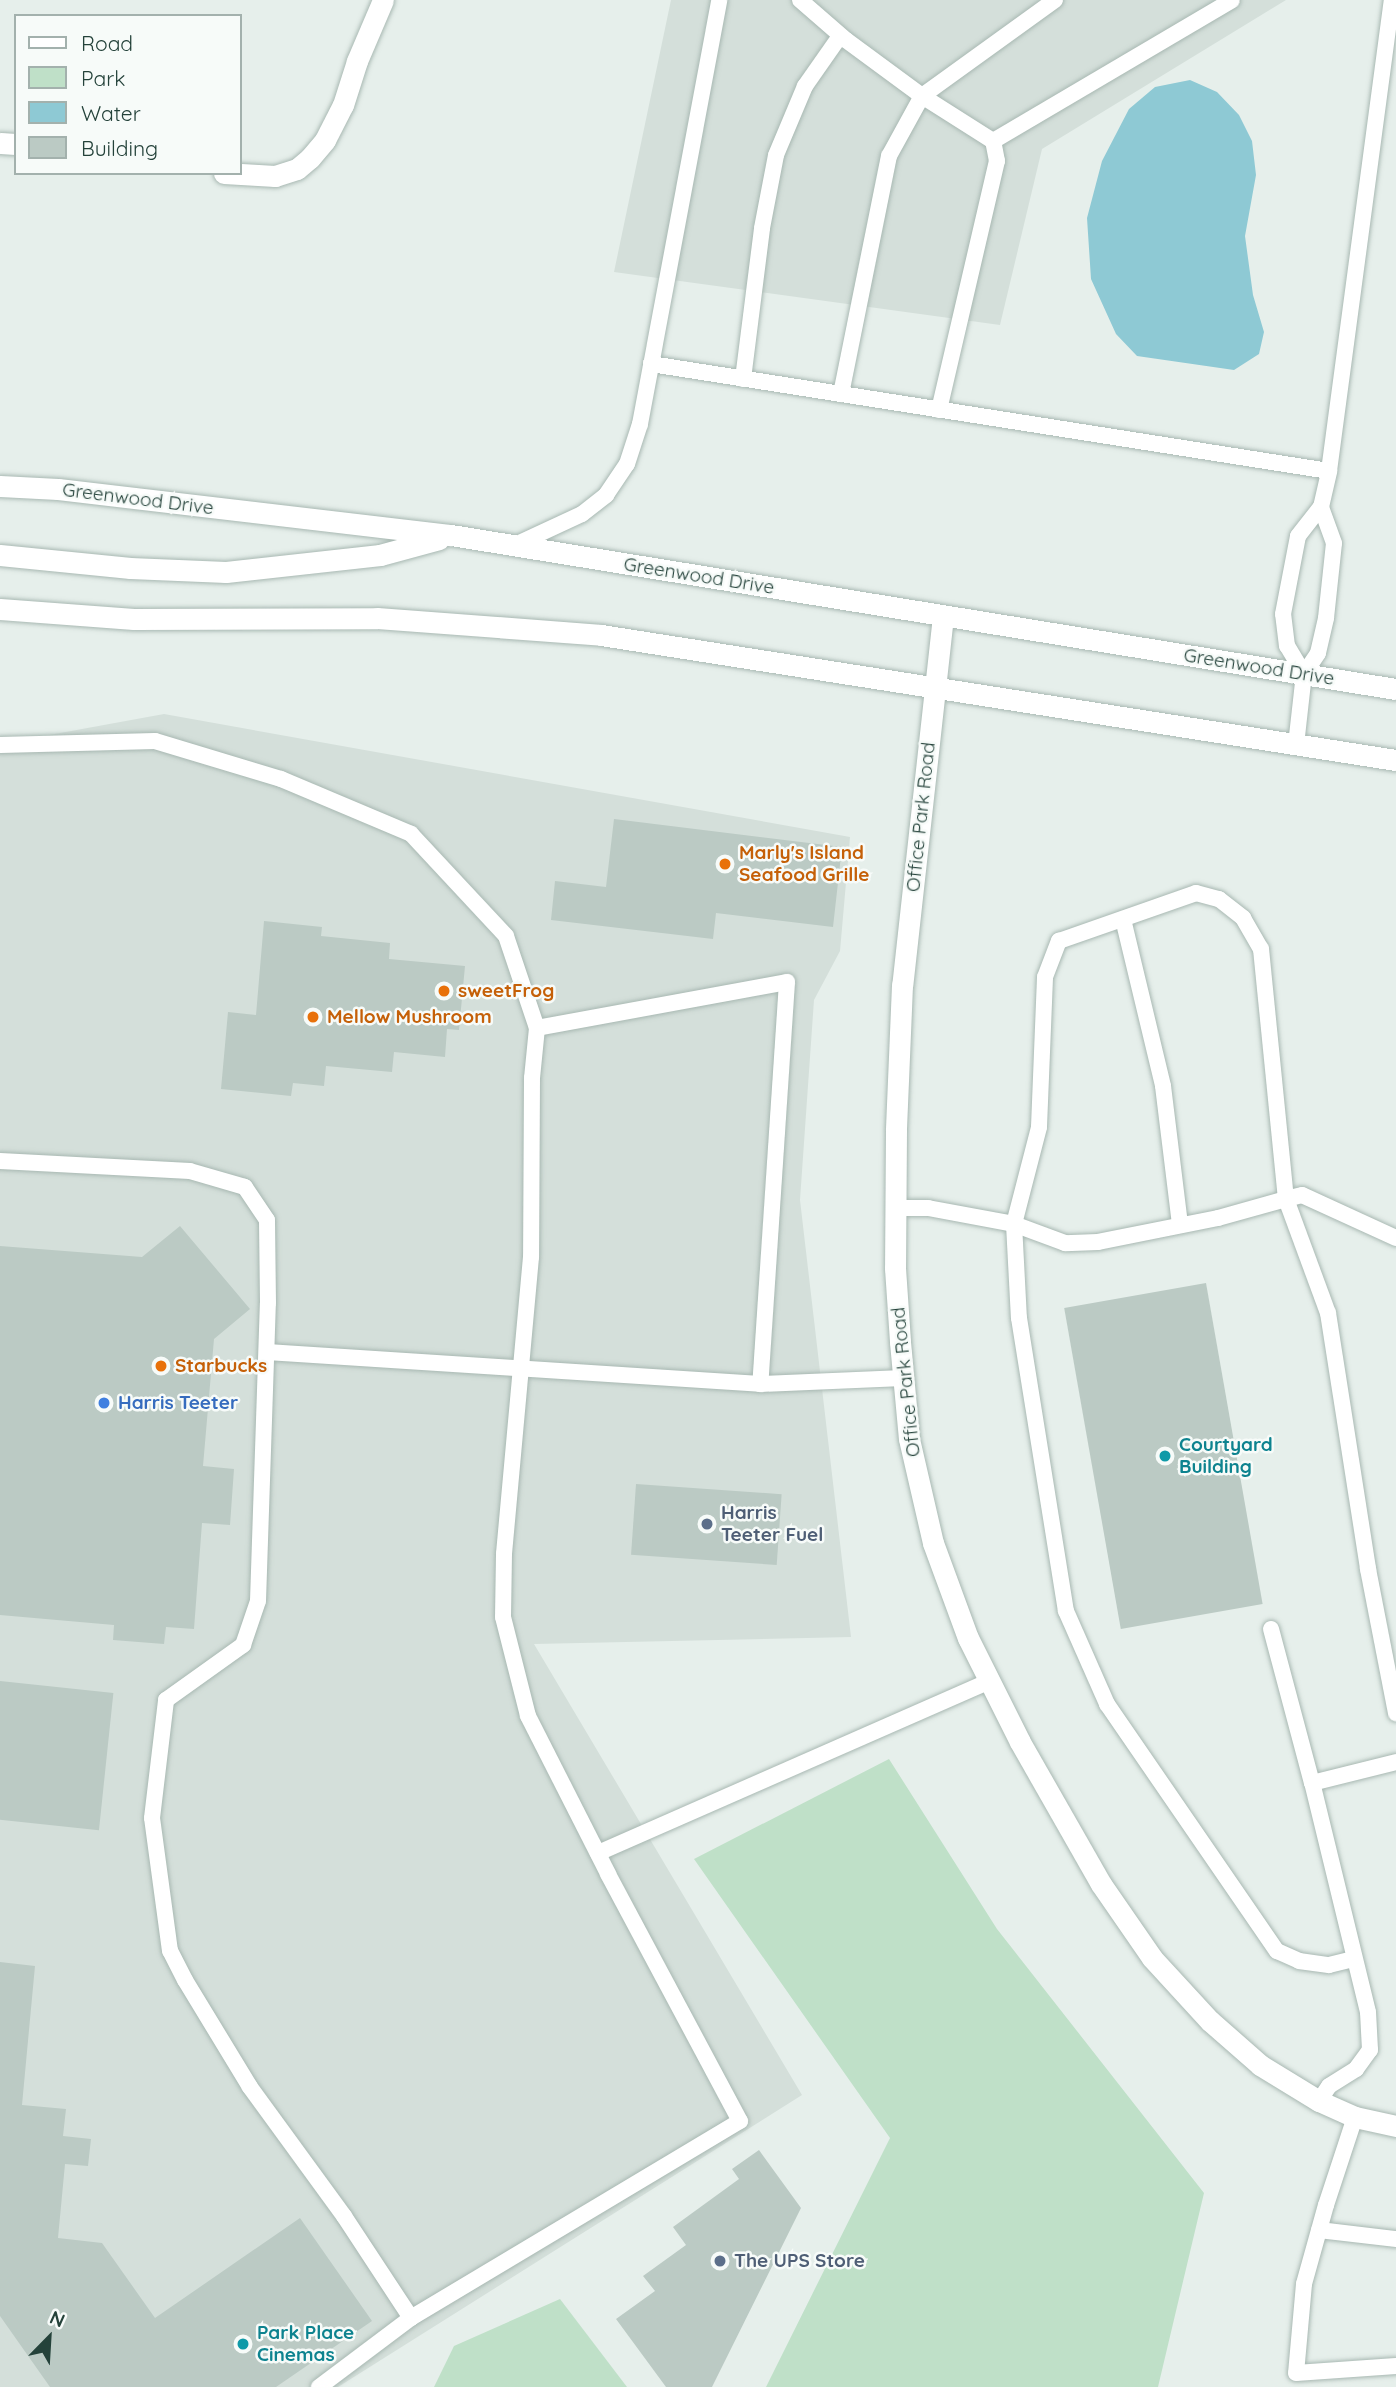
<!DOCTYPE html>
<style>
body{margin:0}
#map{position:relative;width:1396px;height:2387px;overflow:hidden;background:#e6efeb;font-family:Quicksand,sans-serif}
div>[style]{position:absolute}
.built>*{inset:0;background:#d4dfda}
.green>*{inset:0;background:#bfe0c8}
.water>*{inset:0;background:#8ec9d4}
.building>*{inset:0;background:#bbcac4;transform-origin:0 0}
.roads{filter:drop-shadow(0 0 2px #a8b8b2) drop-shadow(0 0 2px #a8b8b2)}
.lane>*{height:16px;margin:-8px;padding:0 8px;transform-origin:8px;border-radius:8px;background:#fff}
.street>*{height:21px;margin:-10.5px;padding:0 10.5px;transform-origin:10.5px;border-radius:10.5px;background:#fff}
.secondary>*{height:21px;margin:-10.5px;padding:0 10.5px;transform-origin:10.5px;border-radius:10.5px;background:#fff}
.dots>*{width:19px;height:19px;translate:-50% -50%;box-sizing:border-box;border:4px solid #f7fbf9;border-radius:50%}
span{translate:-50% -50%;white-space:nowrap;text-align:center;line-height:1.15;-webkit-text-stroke:5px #f7fbf9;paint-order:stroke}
.street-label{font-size:19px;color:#24423a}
.food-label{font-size:19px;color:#c56008;font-weight:700}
.left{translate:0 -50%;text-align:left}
.shop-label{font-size:19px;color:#366cbe;font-weight:700}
.culture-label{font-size:19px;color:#0d838f;font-weight:700}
.service-label{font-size:19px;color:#4e5e75;font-weight:700}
.legend{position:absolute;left:14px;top:14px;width:228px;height:161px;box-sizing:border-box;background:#f7fbf9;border:2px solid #a3b1ad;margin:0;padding:9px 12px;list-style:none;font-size:21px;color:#24423a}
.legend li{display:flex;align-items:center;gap:14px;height:35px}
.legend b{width:35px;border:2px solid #a3b1ad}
.north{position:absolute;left:14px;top:2303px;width:70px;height:70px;-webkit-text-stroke:5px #f7fbf9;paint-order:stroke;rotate:24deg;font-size:19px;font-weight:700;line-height:28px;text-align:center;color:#24423a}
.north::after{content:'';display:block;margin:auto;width:24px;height:32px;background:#24423a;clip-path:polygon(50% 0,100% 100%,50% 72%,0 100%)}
</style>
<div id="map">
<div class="built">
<div style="clip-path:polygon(671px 0,1286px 0,1042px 149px,1000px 325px,614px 272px)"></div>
<div style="clip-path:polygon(164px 714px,850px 837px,840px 951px,814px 1000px,800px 1200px,851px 1637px,534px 1644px,802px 2095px,338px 2387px,0 2387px,0 744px)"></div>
</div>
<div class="green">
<div style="clip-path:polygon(889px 1759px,997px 1929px,1204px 2193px,1158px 2387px,766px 2387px,890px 2138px,694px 1859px)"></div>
<div style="clip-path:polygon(560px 2299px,627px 2387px,434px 2387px,454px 2346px)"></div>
</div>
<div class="water">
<div style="clip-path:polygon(1190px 80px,1217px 92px,1239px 115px,1252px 141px,1256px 175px,1245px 236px,1253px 295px,1264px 332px,1259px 354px,1234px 370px,1137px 356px,1116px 334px,1091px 279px,1087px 218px,1102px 161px,1129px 109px,1155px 87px)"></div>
</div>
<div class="building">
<div style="clip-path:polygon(614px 819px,842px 847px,833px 927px,716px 913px,713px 939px,551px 920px,555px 881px,606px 887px)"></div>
<div style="clip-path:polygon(264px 921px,322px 927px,321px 936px,390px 943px,389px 959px,465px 966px,459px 1030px,447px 1029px,445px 1057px,394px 1052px,392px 1072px,326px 1066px,324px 1086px,293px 1083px,291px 1096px,221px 1089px,228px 1012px,256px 1015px)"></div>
<div style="clip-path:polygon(180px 1226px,250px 1309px,214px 1339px,203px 1466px,234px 1469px,230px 1525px,202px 1523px,194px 1629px,166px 1627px,164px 1644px,113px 1640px,114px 1625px,0 1615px,0 1246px,142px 1257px)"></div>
<div style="left:1206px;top:1283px;width:326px;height:144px;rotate:80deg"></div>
<div style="left:636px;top:1484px;width:146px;height:71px;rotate:4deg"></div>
<div style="left:0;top:1681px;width:114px;height:138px;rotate:6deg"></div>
<div style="clip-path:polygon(0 1962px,35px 1966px,22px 2105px,66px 2109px,63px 2136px,91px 2139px,88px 2166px,65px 2164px,58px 2238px,102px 2243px,155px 2318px,300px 2218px,372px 2321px,276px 2387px,50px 2387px,0 2316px)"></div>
<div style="clip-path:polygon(759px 2150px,801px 2208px,712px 2387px,666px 2387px,616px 2319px,655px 2291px,643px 2276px,686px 2245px,673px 2227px,739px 2179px,732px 2169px)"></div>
</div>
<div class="roads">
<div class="lane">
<div style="left:800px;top:0;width:61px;rotate:41deg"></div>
<div style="left:846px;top:40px;width:94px;rotate:36.4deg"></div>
<div style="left:922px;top:96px;width:164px;rotate:-35.8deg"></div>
<div style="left:651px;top:364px;width:686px;rotate:8.97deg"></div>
<div style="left:743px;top:379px;width:152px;rotate:-82.8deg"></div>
<div style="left:762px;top:228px;width:74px;rotate:-79.1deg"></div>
<div style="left:776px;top:155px;width:75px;rotate:-67.2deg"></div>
<div style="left:805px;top:86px;width:61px;rotate:-55deg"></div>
<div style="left:841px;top:394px;width:243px;rotate:-78.6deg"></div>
<div style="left:889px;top:156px;width:68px;rotate:-61.2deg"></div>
<div style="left:922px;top:96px;width:84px;rotate:32.4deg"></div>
<div style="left:939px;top:410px;width:256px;rotate:-76.9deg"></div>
<div style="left:997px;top:161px;width:20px;rotate:-101deg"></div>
<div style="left:993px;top:141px;width:277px;rotate:-30.5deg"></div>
<div style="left:513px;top:546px;width:76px;rotate:-24.9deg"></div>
<div style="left:582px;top:514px;width:31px;rotate:-38deg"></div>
<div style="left:606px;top:495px;width:37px;rotate:-56deg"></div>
<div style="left:627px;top:464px;width:42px;rotate:-72deg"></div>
<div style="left:640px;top:424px;width:431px;rotate:-79.4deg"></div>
<div style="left:1304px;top:674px;width:33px;rotate:-121deg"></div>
<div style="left:1287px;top:646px;width:32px;rotate:-97deg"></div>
<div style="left:1283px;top:614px;width:79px;rotate:-79.1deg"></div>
<div style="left:1298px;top:536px;width:37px;rotate:-52deg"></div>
<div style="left:1321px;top:507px;width:37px;rotate:-77deg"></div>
<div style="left:1329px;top:471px;width:475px;rotate:-82.4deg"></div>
<div style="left:0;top:745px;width:155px;rotate:-1.5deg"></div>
<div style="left:155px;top:741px;width:132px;rotate:16.8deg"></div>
<div style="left:281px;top:779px;width:141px;rotate:22.9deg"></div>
<div style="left:411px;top:834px;width:139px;rotate:47deg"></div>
<div style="left:506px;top:936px;width:97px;rotate:71.4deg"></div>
<div style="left:537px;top:1028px;width:50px;rotate:95.7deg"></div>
<div style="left:532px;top:1078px;width:179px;rotate:90.3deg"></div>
<div style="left:531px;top:1257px;width:298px;rotate:95.2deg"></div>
<div style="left:504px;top:1554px;width:63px;rotate:90.9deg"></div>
<div style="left:503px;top:1617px;width:102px;rotate:75.8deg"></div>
<div style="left:528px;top:1716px;width:177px;rotate:63.1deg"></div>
<div style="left:608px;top:1874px;width:280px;rotate:61.9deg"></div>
<div style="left:740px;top:2121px;width:383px;rotate:149.1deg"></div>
<div style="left:411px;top:2318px;width:122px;rotate:-123.3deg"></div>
<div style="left:344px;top:2216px;width:160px;rotate:-126.1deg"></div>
<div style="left:250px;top:2087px;width:125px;rotate:-121.3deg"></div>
<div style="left:185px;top:1980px;width:33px;rotate:-117deg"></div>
<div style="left:170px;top:1951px;width:134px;rotate:-97.7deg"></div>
<div style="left:152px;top:1818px;width:119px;rotate:-83.2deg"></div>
<div style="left:166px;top:1700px;width:95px;rotate:-35.5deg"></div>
<div style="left:243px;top:1645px;width:46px;rotate:-71.2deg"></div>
<div style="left:258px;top:1601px;width:298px;rotate:-88.1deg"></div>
<div style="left:268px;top:1303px;width:83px;rotate:-90.7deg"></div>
<div style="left:267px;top:1220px;width:40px;rotate:-124deg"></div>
<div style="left:245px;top:1187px;width:57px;rotate:-163.8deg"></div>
<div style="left:190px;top:1171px;width:190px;rotate:-177deg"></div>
<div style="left:1296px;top:745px;width:71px;rotate:-83.6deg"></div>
<div style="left:1304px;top:674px;width:25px;rotate:-56deg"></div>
<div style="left:1318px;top:653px;width:36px;rotate:-77deg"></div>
<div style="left:1326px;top:618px;width:75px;rotate:-83.9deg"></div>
<div style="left:1334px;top:543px;width:38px;rotate:-110deg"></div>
<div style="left:1123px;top:919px;width:172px;rotate:76.5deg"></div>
<div style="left:1163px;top:1086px;width:140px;rotate:83deg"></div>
<div style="left:537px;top:1028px;width:254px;rotate:-10.4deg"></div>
<div style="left:787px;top:982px;width:403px;rotate:93.8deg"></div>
<div style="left:895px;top:1208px;width:33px"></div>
<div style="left:928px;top:1208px;width:87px;rotate:10.5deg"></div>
<div style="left:1014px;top:1224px;width:94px;rotate:87deg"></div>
<div style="left:1019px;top:1318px;width:297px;rotate:80.9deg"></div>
<div style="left:1066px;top:1611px;width:102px;rotate:66.2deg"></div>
<div style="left:1107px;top:1704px;width:300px;rotate:55.5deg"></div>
<div style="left:1277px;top:1951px;width:24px;rotate:24deg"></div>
<div style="left:1299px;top:1961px;width:30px;rotate:8deg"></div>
<div style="left:1329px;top:1965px;width:25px;rotate:-14deg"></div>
<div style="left:1396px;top:1238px;width:103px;rotate:-155.4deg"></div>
<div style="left:1302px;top:1195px;width:16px;rotate:166deg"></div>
<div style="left:1286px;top:1199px;width:71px;rotate:164.4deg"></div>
<div style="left:1218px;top:1218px;width:122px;rotate:168.7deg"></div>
<div style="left:1098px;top:1242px;width:33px;rotate:178deg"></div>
<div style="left:1065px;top:1243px;width:54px;rotate:-159.6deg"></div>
<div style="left:1014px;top:1224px;width:100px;rotate:-75.5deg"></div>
<div style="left:1039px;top:1127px;width:150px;rotate:-87.7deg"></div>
<div style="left:1045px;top:977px;width:39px;rotate:-69deg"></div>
<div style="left:1059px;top:941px;width:145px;rotate:-19.3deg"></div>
<div style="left:1196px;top:893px;width:24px;rotate:15deg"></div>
<div style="left:1219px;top:899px;width:31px;rotate:38deg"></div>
<div style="left:1243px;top:918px;width:36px;rotate:60deg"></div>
<div style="left:1261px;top:949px;width:251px;rotate:84.3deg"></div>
<div style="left:1286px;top:1199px;width:121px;rotate:69.8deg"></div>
<div style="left:1328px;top:1313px;width:259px;rotate:81.1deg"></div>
<div style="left:1368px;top:1569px;width:147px;rotate:79deg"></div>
<div style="left:267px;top:1352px;width:494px;rotate:3.7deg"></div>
<div style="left:760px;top:1384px;width:143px;rotate:-2.4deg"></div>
<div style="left:1271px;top:1629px;width:159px;rotate:75.1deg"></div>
<div style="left:598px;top:1853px;width:427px;rotate:-23.7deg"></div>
<div style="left:1319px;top:2101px;width:18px;rotate:-56deg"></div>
<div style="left:1329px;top:2086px;width:32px;rotate:-32deg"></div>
<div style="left:1356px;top:2069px;width:24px;rotate:-54deg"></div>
<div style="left:1370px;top:2050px;width:38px;rotate:-93deg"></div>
<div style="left:1368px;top:2012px;width:236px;rotate:-103.7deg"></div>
<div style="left:1312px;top:1783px;width:87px;rotate:-14deg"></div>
<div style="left:1355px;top:2117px;width:93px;rotate:108.2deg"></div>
<div style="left:1326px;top:2205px;width:82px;rotate:105.6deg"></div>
<div style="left:1304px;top:2284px;width:89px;rotate:95.1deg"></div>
<div style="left:1296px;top:2373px;width:100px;rotate:-4deg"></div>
<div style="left:1319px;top:2230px;width:78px;rotate:6.7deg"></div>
<div style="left:319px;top:2387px;width:115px;rotate:-36.9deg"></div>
</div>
<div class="street">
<div style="left:0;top:143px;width:16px;rotate:4deg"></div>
<div style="left:224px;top:173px;width:51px;rotate:3.4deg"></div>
<div style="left:275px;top:176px;width:23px;rotate:-18deg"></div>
<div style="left:297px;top:169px;width:17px;rotate:-40deg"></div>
<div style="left:310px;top:158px;width:23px;rotate:-50deg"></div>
<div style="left:325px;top:140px;width:39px;rotate:-63deg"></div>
<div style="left:343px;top:105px;width:46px;rotate:-72.3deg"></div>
<div style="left:357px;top:61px;width:66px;rotate:-66.9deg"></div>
<div style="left:943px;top:616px;width:371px;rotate:96.3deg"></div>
<div style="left:902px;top:985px;width:145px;rotate:92.4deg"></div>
<div style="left:896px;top:1130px;width:138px;rotate:90.4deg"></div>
<div style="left:895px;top:1268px;width:74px;rotate:86.1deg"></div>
<div style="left:900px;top:1342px;width:97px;rotate:84.7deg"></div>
<div style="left:909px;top:1439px;width:107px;rotate:77deg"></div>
<div style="left:933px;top:1543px;width:101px;rotate:69.8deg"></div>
<div style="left:968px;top:1638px;width:116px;rotate:63.4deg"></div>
<div style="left:1020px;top:1742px;width:163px;rotate:60.3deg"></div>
<div style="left:1101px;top:1884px;width:90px;rotate:55.4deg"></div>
<div style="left:1152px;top:1958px;width:86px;rotate:47.4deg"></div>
<div style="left:1210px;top:2021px;width:67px;rotate:41.3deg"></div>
<div style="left:1260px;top:2065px;width:69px;rotate:31.4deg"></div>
<div style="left:1319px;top:2101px;width:39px;rotate:24deg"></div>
<div style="left:1355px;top:2117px;width:42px;rotate:12.4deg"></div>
</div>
<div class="secondary">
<div style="left:0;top:486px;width:58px;rotate:3deg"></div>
<div style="left:58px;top:489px;width:396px;rotate:6.7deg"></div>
<div style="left:451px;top:535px;width:957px;rotate:9.26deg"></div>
<div style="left:0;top:555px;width:131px;rotate:5.7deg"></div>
<div style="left:130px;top:568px;width:96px;rotate:2.4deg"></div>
<div style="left:226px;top:572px;width:155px;rotate:-6.3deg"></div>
<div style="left:380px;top:555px;width:61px;rotate:-15.2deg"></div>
<div style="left:0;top:609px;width:134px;rotate:4.3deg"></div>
<div style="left:134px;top:619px;width:243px;rotate:-0.2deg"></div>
<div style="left:377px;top:618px;width:225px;rotate:4.3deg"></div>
<div style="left:601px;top:635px;width:805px;rotate:8.94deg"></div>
</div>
</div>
<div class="dots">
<div style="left:725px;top:864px;background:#e8710a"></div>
<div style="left:444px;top:991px;background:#e8710a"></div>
<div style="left:313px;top:1017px;background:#e8710a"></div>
<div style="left:161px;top:1366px;background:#e8710a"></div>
<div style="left:104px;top:1403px;background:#3f7fe0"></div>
<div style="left:1165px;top:1456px;background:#0f9aa8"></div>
<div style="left:707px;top:1524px;background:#5c6f8a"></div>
<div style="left:720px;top:2261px;background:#5c6f8a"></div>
<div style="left:243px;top:2344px;background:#0f9aa8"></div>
</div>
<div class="street-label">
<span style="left:138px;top:499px;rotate:7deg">Greenwood Drive</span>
<span style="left:699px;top:576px;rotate:9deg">Greenwood Drive</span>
<span style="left:1259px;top:667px;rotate:9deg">Greenwood Drive</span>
<span style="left:921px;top:817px;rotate:-84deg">Office Park Road</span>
<span style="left:906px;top:1382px;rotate:-96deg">Office Park Road</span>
</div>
<div class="food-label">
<span class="left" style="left:739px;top:864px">Marly's Island<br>Seafood Grille</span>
<span class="left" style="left:458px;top:991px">sweetFrog</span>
<span class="left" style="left:327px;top:1017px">Mellow Mushroom</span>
<span class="left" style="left:175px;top:1366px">Starbucks</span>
</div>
<div class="shop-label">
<span class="left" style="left:118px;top:1403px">Harris Teeter</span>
</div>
<div class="culture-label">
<span class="left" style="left:1179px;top:1456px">Courtyard<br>Building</span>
<span class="left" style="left:257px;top:2344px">Park Place<br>Cinemas</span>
</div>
<div class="service-label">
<span class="left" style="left:721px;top:1524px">Harris<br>Teeter Fuel</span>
<span class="left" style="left:734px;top:2261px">The UPS Store</span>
</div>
<ul class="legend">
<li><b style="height:9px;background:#fff"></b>Road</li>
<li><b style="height:19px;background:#bfe0c8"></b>Park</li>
<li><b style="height:19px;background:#8ec9d4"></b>Water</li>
<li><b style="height:19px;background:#bbcac4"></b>Building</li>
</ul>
<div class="north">N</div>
</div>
